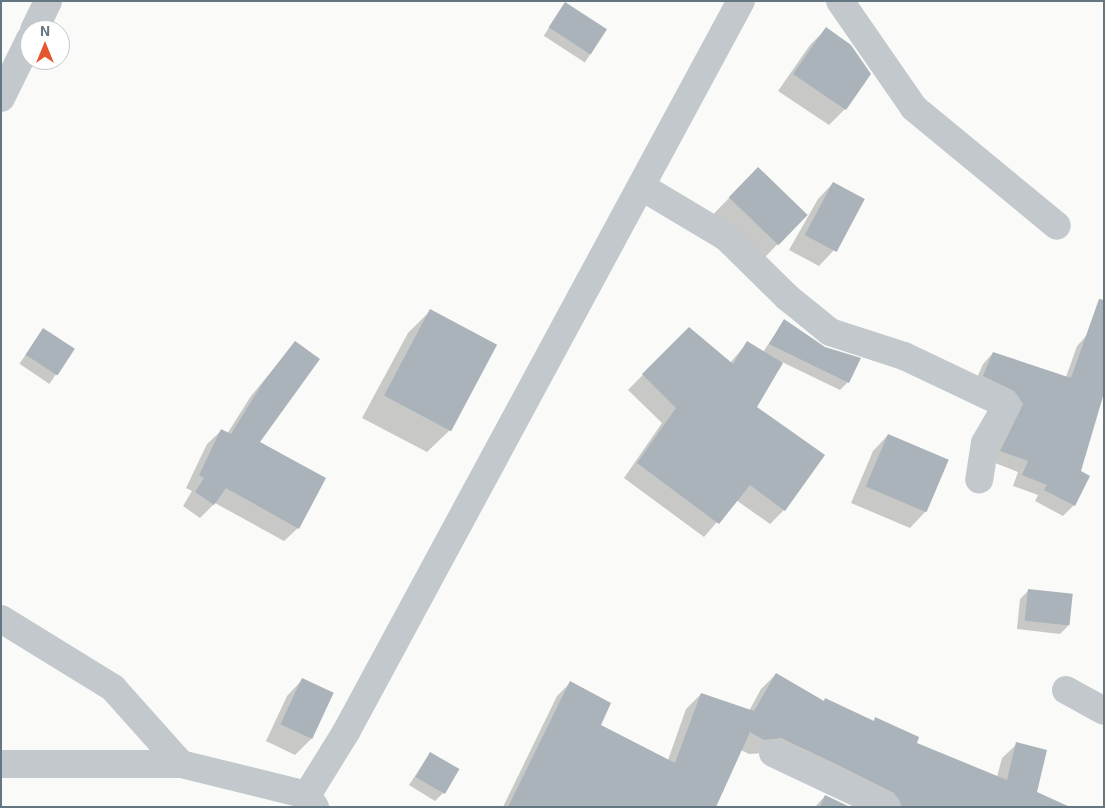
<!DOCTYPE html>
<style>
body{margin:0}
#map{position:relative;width:1105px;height:808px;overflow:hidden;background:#fafaf8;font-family:"Exo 2",sans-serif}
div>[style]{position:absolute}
.shadow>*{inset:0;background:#0003;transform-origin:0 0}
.building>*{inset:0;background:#aab3b9;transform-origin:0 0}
.minor>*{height:28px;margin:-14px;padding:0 14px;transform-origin:14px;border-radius:14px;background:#c3c8cc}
span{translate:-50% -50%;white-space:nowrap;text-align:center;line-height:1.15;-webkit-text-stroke:5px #fff;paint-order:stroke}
.frame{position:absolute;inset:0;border:2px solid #657683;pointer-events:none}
.north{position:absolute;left:20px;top:20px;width:50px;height:50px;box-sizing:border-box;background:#fff;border:1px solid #c1c8cd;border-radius:50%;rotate:0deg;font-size:14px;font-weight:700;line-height:20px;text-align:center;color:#657683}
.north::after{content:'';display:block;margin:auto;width:18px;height:22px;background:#e4572e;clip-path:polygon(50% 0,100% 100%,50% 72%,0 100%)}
</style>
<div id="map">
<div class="shadow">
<div style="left:565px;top:3px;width:49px;height:39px;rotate:33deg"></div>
<div style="clip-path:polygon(826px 29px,845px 109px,829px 125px,778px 91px,810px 45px)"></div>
<div style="left:758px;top:168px;width:67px;height:64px;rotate:44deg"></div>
<div style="clip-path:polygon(833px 183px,834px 250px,819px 266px,789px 250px,818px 199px)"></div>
<div style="clip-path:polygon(431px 310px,450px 430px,427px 452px,362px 418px,408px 333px)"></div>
<div style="clip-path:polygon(784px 321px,848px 382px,840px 390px,782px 362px,755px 407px,784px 510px,770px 524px,736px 500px,704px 537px,624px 478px,662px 423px,628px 390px,689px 328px,730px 363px,747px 343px,763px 352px)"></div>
<div style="left:43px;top:329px;width:36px;height:42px;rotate:34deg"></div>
<div style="clip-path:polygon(1087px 335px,1080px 472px,1074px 505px,1063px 516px,1035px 501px,1038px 495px,1013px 486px,1018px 472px,990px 461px,1013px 415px,973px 387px,983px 364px,993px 353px,1066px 377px,1077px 346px)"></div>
<div style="clip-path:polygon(295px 343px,258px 442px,298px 528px,284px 541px,215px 503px,200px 518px,183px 506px,192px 491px,186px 488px,207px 444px,221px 431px,227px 434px,251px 396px)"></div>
<div style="clip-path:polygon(888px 435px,925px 512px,910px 528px,851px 503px,873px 451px)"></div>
<div style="clip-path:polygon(1028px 591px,1068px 626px,1060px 634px,1017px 629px,1020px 599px)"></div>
<div style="clip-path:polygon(776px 674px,823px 702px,826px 699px,873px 722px,876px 719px,915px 743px,997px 777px,1002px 758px,1017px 744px,1046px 751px,1031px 807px,877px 807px,765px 753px,749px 754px,741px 750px,651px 807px,503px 807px,557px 696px,570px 683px,599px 726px,668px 760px,686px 709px,701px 694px,749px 711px,761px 689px)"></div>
<div style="clip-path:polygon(302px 680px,311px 739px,295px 755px,266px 741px,287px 696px)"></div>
<div style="clip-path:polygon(430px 753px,443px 793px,435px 801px,409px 785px)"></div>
<div style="clip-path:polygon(825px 796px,849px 807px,815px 807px)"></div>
</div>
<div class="building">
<div style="left:565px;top:2px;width:50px;height:30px;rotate:33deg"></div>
<div style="clip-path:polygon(826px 27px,851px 45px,871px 74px,846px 110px,793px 74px)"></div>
<div style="left:758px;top:167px;width:69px;height:42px;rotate:44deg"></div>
<div style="left:833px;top:182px;width:36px;height:60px;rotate:28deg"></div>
<div style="clip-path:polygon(1099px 299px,1104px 300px,1104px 393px,1081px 471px,1090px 476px,1075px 506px,1044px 490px,1047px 485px,1022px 475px,1028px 461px,1000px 451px,1023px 404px,1014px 391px,983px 376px,993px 352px,1071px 378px)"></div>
<div style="left:430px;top:309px;width:76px;height:98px;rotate:28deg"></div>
<div style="clip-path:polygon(784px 319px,825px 347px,861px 358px,849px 383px,769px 344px)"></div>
<div style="clip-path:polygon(689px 327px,733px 364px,747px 341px,783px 363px,757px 407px,825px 455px,785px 511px,750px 485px,719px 524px,637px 463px,676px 408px,642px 374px)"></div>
<div style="left:43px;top:328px;width:38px;height:32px;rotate:33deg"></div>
<div style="clip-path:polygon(295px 341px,320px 359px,260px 442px,326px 478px,299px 529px,226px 488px,214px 505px,195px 492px,204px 478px,199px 475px,221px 429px,231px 434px,264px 381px)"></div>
<div style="left:888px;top:434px;width:66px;height:57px;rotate:23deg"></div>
<div style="left:1028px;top:589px;width:45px;height:32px;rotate:6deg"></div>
<div style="clip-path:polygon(776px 673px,824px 701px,825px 698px,874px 721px,875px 717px,919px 737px,917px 743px,1007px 780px,1016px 742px,1047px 750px,1037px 792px,1070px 807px,902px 807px,894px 793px,838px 765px,781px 738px,764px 740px,750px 732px,716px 807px,508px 807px,570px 681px,611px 703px,601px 725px,675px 763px,701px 693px,754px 711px)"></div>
<div style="left:302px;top:678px;width:35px;height:51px;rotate:25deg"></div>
<div style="left:430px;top:752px;width:34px;height:29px;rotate:30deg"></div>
<div style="clip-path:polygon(825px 795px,850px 807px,820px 807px)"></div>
</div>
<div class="minor">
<div style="left:840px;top:1px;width:130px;rotate:55.3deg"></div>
<div style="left:914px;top:108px;width:185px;rotate:39.5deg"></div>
<div style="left:34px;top:30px;width:32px;rotate:-64deg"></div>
<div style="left:1px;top:98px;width:66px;rotate:-63.8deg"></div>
<div style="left:642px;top:187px;width:98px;rotate:30.8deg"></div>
<div style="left:726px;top:237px;width:86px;rotate:44.5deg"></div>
<div style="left:787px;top:297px;width:55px;rotate:39.1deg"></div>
<div style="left:830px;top:332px;width:78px;rotate:18deg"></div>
<div style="left:904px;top:356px;width:114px;rotate:25.4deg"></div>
<div style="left:1007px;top:405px;width:44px;rotate:120.1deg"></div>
<div style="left:985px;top:443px;width:37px;rotate:99deg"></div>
<div style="left:1px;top:619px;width:132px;rotate:31.6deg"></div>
<div style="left:113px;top:688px;width:102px;rotate:48.2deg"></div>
<div style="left:1066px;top:690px;width:43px;rotate:28.9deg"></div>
<div style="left:773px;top:753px;width:126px;rotate:25.3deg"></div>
<div style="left:1px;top:764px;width:180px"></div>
<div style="left:181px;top:764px;width:130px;rotate:13.8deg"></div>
<div style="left:315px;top:807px;width:14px;rotate:-124deg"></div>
<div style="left:307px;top:795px;width:74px;rotate:-58.2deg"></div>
<div style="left:346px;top:732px;width:831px;rotate:-61.62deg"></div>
</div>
<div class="frame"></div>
<div class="north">N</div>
</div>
